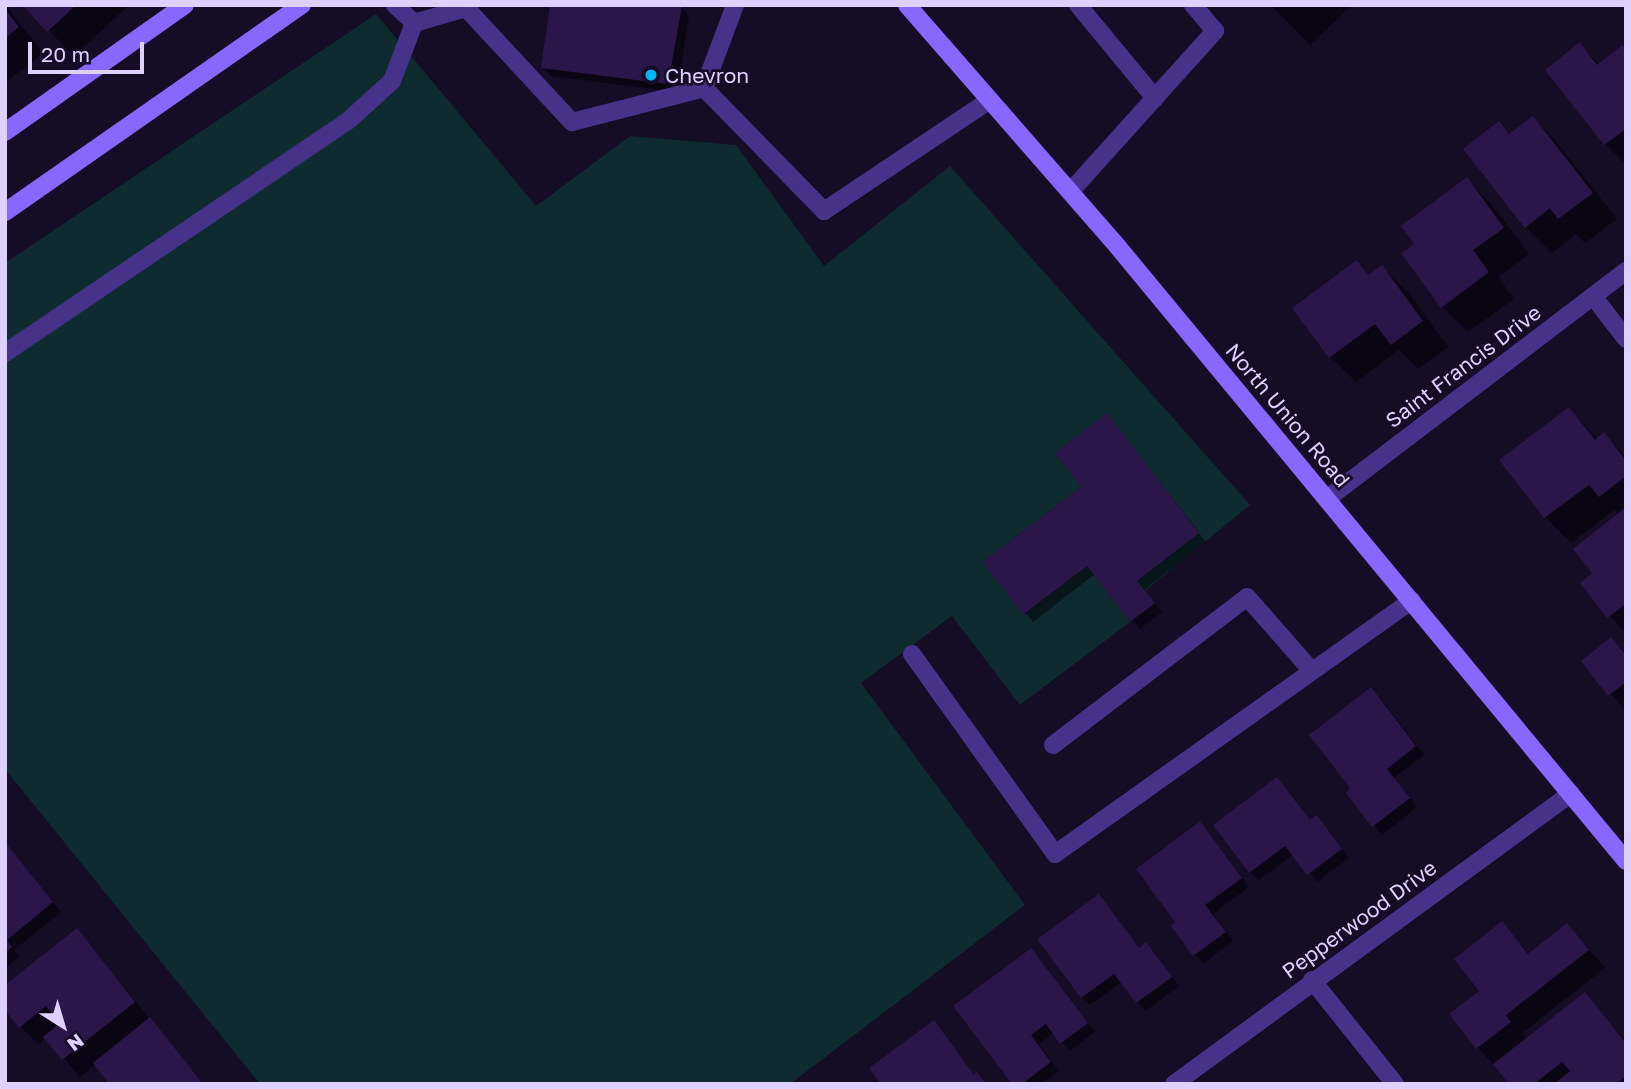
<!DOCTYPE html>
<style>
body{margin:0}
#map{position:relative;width:1631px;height:1089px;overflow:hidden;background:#150c25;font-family:"Golos Text",sans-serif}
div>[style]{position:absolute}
.green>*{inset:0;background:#0e2b30}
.shadow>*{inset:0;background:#0007}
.building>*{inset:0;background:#2a1648}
.lane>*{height:18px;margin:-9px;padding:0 9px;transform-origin:9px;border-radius:9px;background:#463289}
.street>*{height:18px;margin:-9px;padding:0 9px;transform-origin:9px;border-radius:9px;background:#463289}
.secondary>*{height:18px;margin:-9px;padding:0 9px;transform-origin:9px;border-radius:9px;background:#8867ff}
.dots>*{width:19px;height:19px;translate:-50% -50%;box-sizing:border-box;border:4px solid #150c25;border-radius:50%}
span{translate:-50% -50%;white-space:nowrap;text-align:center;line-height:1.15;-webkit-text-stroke:5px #150c25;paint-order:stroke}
.poi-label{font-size:21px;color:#ded0ff}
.left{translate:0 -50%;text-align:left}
.street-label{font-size:21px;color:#ded0ff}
.frame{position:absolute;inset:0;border:7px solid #ded0ff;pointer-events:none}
.north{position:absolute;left:28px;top:991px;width:70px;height:70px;-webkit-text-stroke:5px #150c25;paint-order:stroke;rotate:143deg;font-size:19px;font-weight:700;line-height:28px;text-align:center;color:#ded0ff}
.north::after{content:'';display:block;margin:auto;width:24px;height:32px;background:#ded0ff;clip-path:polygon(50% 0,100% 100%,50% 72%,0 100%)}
.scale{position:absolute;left:28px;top:42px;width:116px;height:32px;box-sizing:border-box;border:4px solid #ded0ff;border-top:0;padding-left:9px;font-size:21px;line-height:24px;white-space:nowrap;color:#ded0ff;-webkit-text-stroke:5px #150c25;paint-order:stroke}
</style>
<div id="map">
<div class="green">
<div style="clip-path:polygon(376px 14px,536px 206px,630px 136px,736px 145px,824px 266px,950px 166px,1250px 505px,1145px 591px,1137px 581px,1199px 532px,1106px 414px,1055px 453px,1081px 487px,983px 562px,1024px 615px,1087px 566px,1130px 622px,1020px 705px,952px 616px,861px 683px,1025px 905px,790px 1084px,260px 1084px,5px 769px,5px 263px)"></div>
</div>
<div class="shadow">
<div style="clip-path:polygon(5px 5px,43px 53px,5px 83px)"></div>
<div style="clip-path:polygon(24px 5px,129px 5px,74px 56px)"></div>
<div style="clip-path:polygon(552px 5px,681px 7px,689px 16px,677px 92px,552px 76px,543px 67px)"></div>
<div style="clip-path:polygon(1271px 5px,1352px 5px,1310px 45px)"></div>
<div style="clip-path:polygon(1579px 44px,1600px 65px,1626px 51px,1626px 165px,1605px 144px,1547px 70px)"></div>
<div style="clip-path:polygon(1533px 118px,1558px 144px,1617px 219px,1585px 243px,1576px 234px,1552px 253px,1526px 227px,1466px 149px,1499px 123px,1510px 135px)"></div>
<div style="clip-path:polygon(1467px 180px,1492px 205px,1529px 254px,1498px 277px,1514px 299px,1468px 332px,1442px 307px,1416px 244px)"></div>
<div style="clip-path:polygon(1357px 263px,1369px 276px,1382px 267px,1408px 292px,1448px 347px,1418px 369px,1399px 350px,1356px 382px,1330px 357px)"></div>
<div style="clip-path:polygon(1569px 409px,1598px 440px,1604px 435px,1626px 456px,1626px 634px,1582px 583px,1594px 573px,1619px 515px,1615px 510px,1571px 543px,1545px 517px,1501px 460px)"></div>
<div style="clip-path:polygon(1115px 424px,1206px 542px,1144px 590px,1162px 612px,1140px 629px,1095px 574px,1033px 622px,985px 562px,1083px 487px)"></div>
<div style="clip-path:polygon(1611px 639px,1626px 653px,1626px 711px,1583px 661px)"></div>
<div style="clip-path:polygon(1380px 698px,1424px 755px,1394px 778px,1417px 807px,1382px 835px,1348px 793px)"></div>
<div style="clip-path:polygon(1277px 779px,1311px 822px,1317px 817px,1325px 826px,1349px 858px,1317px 882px,1294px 854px,1259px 880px,1250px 872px)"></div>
<div style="clip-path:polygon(1208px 832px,1249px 887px,1213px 914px,1233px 941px,1203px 964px,1174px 927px)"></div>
<div style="clip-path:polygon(5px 844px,61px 912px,14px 950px,20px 956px,5px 968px)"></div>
<div style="clip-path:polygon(1099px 896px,1140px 949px,1146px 944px,1179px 986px,1145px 1011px,1122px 982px,1090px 1005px,1082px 997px)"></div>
<div style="clip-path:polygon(1502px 923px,1530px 955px,1567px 925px,1605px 968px,1522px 1033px,1527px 1039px,1585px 994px,1626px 1041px,1626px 1084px,1511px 1084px,1478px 1048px,1452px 1015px,1482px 991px)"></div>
<div style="clip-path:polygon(77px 931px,151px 1020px,80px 1077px,46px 1038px,38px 1044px,21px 1027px)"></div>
<div style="clip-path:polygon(1031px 950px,1095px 1032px,1070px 1051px,1054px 1033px,1039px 1044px,1059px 1071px,1042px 1084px,1014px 1084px)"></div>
</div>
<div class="building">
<div style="clip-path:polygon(22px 5px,76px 5px,47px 32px)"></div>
<div style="clip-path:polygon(550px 5px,682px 6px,668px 84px,541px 68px)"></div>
<div style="clip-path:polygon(5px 9px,19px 27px,5px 38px)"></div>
<div style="clip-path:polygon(1580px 42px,1597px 65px,1622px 45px,1626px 50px,1626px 129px,1604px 145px,1545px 70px)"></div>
<div style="clip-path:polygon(1533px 116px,1593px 193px,1558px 219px,1550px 208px,1525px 228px,1463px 149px,1499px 121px,1509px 134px)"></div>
<div style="clip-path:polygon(1467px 177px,1504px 228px,1473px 250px,1489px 272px,1441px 308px,1401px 253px,1414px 244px,1401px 226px)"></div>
<div style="clip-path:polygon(1357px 260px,1368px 275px,1382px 265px,1423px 321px,1391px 345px,1375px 324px,1329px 358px,1292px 308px)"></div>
<div style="clip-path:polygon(1569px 407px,1595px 440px,1604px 432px,1626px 461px,1626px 476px,1599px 497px,1589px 485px,1544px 518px,1499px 460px)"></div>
<div style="clip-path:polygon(1107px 413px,1199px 533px,1137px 581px,1155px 603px,1130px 622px,1087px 566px,1023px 615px,983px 562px,1081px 487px,1055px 453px)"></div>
<div style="clip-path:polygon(1626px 507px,1626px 604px,1607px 618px,1580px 583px,1592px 573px,1573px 549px)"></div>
<div style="clip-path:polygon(1611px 637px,1626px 655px,1626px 682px,1608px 696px,1581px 661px)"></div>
<div style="clip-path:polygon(1371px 687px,1416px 746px,1387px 769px,1410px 798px,1372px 827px,1346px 793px,1350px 788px,1309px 735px)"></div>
<div style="clip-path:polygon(1277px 777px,1310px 820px,1317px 815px,1342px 849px,1307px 875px,1285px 846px,1249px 873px,1213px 825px)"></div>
<div style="clip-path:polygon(1200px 821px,1242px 878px,1205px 905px,1226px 932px,1193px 956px,1171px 926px,1175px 922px,1136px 869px)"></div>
<div style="clip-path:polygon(5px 842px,53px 902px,7px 940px,12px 947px,5px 953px)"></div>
<div style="clip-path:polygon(1099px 894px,1139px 948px,1146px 942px,1172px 977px,1136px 1003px,1114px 974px,1081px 998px,1037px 939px)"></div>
<div style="clip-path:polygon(1502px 921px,1528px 954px,1567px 923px,1589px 950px,1506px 1015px,1511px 1022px,1476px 1049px,1449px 1014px,1479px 991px,1454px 959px)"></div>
<div style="clip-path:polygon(77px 928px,135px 1002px,62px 1060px,43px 1037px,60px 1023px,46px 1006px,19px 1028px,5px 1010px,5px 985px)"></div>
<div style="clip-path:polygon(1031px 948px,1088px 1023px,1060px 1044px,1046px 1024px,1031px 1035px,1051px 1062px,1022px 1084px,1012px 1084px,953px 1006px)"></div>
<div style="clip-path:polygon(1585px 992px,1626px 1043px,1626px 1076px,1616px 1084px,1554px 1084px,1570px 1071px,1562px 1062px,1534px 1084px,1509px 1084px,1493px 1064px)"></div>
<div style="clip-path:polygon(150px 1017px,203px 1084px,109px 1084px,93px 1063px)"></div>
<div style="clip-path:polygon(934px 1020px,974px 1075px,976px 1071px,986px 1084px,881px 1084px,869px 1068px)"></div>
</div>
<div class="lane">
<div style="left:395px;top:5px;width:26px;rotate:43deg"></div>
<div style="left:414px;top:23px;width:54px;rotate:-16.1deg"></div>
<div style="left:470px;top:5px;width:5px;rotate:143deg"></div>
<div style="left:466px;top:8px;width:156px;rotate:47.1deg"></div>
<div style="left:572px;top:122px;width:136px;rotate:-14.4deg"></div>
<div style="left:704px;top:88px;width:172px;rotate:45.7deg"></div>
<div style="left:824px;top:211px;width:200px;rotate:-33.8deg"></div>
<div style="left:1078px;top:5px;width:121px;rotate:50.4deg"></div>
<div style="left:704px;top:88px;width:89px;rotate:-69.5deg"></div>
<div style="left:1070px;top:192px;width:217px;rotate:-48deg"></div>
<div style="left:1215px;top:31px;width:34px;rotate:-130deg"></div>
<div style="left:5px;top:353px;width:415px;rotate:-34.1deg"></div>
<div style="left:349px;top:120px;width:58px;rotate:-42.2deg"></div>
<div style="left:392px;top:81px;width:62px;rotate:-69.2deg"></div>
<div style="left:912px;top:654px;width:246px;rotate:54.4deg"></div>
<div style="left:1055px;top:854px;width:438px;rotate:-35.4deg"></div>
<div style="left:1053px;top:745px;width:244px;rotate:-37.3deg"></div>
<div style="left:1247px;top:597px;width:98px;rotate:48.7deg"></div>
</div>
<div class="street">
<div style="left:1593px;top:296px;width:54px;rotate:52.5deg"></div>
<div style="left:1328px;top:498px;width:375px;rotate:-37.3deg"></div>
<div style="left:1312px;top:980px;width:133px;rotate:51.4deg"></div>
<div style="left:1174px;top:1084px;width:492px;rotate:-36.2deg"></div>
</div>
<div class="secondary">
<div style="left:907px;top:5px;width:321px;rotate:48.9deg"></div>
<div style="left:1118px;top:247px;width:797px;rotate:50.4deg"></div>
<div style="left:5px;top:132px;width:220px;rotate:-35.2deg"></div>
<div style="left:5px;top:212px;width:362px;rotate:-34.9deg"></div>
</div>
<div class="dots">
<div style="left:651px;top:75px;background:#00b3fb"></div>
</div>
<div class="poi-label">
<span class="left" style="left:665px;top:75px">Chevron</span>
</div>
<div class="street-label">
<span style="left:1463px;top:366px;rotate:-37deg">Saint Francis Drive</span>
<span style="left:1288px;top:415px;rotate:50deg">North Union Road</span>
<span style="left:1359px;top:919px;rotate:-36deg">Pepperwood Drive</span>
</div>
<div class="frame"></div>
<div class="north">N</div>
<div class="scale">20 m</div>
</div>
